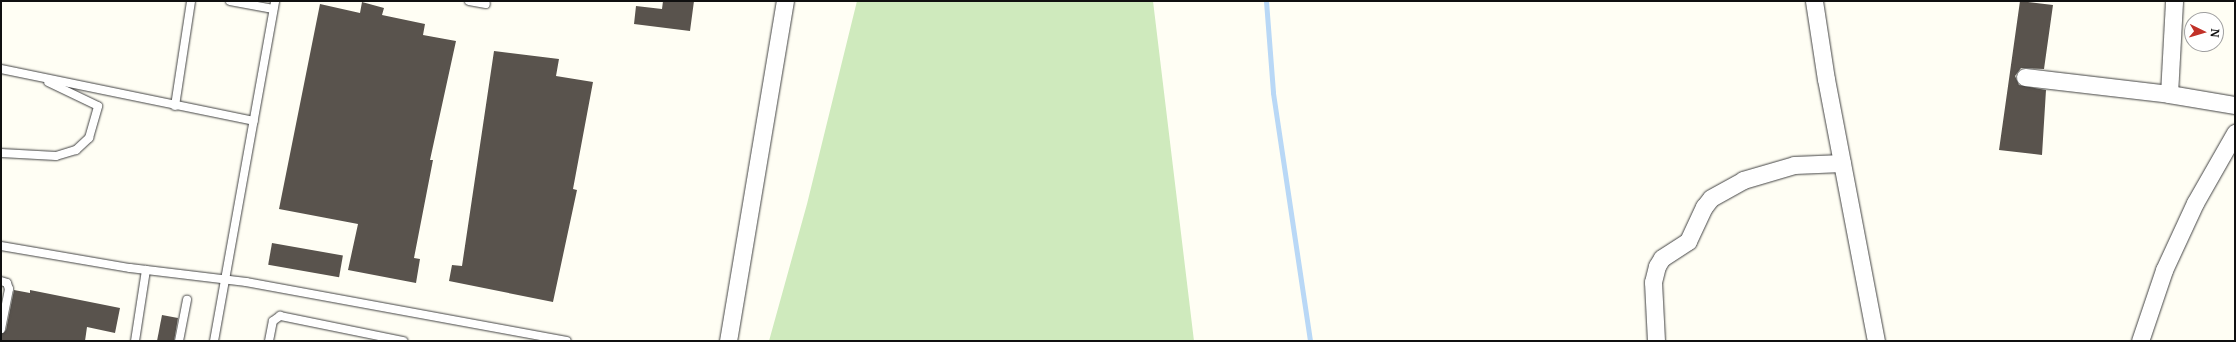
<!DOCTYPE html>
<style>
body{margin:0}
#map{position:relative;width:2236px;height:342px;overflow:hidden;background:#fffef4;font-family:Merriweather,serif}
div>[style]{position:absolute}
.green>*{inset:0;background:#cfeabd}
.stream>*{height:5px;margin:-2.5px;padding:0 2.5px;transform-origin:2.5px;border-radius:2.5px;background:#b9d8f6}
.building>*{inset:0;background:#59534d;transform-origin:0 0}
.roads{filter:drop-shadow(0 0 1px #434343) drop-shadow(0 0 1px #434343)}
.lane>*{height:8px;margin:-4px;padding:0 4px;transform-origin:4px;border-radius:4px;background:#fff}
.street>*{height:17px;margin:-8.5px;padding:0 8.5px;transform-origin:8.5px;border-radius:8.5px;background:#fff}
span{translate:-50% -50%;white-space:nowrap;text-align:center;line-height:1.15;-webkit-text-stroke:4px #fff;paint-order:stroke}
.frame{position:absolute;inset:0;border:2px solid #101010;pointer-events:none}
.north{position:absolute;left:2184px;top:12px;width:40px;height:40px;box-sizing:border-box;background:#fff;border:1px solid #9f9f9f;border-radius:50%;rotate:95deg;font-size:11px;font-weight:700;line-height:16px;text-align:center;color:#101010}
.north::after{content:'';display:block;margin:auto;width:14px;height:18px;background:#c13128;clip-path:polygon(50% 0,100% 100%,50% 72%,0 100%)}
</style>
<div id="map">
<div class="green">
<div style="clip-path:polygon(857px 1px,1153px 1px,1194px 341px,769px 341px,807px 204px)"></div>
</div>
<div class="stream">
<div style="left:1266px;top:1px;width:92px;rotate:85.6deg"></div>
<div style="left:1273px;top:93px;width:251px;rotate:81.5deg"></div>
</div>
<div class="building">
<div style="clip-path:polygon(663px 1px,694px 1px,690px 31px,634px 24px,636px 6px,662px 9px)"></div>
<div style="clip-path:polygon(2020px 1px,2053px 5px,2044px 69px,2021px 68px,2015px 76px,2019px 85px,2046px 90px,2042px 155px,1999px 150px)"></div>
<div style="clip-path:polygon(362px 2px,384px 8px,382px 15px,425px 24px,423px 35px,456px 41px,430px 160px,433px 160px,414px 258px,420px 259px,416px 283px,348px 270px,358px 224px,279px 209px,320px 4px,360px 13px)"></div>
<div style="clip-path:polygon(494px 51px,559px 59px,556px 76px,593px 82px,573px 189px,577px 190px,553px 302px,449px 281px,452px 265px,462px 266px)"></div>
<div style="left:272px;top:243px;width:72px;height:22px;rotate:10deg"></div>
<div style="clip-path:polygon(14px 290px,30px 293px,30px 290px,120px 308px,115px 333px,87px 327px,85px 341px,1px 341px,1px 334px,6px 330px)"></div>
<div style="clip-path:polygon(162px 315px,178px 318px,174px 341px,157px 341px)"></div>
</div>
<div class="roads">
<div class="lane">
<div style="left:230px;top:1px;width:44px;rotate:10.5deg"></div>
<div style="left:469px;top:1px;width:17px;rotate:10deg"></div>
<div style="left:1px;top:69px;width:258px;rotate:11.6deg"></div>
<div style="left:175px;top:106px;width:106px;rotate:-81.3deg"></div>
<div style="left:1px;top:153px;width:55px;rotate:3.1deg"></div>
<div style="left:56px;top:156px;width:21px;rotate:-17deg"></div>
<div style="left:76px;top:150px;width:18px;rotate:-43deg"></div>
<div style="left:89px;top:138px;width:33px;rotate:-74deg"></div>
<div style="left:98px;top:106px;width:55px;rotate:-154.4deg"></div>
<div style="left:1px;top:246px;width:131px;rotate:9.7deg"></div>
<div style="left:130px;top:268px;width:117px;rotate:6.9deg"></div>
<div style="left:246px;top:282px;width:326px;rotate:10.4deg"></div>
<div style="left:1px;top:281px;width:6px;rotate:18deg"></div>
<div style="left:7px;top:283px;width:6px;rotate:72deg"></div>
<div style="left:9px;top:289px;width:41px;rotate:101.3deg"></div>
<div style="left:135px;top:341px;width:72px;rotate:-81.2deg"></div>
<div style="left:179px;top:341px;width:42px;rotate:-79deg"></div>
<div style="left:214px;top:341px;width:345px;rotate:-79.8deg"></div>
<div style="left:269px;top:341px;width:20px;rotate:-79deg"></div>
<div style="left:273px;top:321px;width:9px;rotate:-36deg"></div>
<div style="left:280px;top:316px;width:126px;rotate:11.5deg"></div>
</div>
<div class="street">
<div style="left:1814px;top:1px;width:79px;rotate:81.3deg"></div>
<div style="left:1826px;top:79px;width:267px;rotate:79.2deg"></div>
<div style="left:2025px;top:77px;width:145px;rotate:6.7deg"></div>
<div style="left:2169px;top:94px;width:67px;rotate:9.5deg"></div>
<div style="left:2169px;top:94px;width:93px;rotate:-86.9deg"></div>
<div style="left:728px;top:341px;width:345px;rotate:-80.5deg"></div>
<div style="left:1656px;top:341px;width:59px;rotate:-92.9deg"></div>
<div style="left:1653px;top:282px;width:16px;rotate:-76deg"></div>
<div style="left:1657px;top:266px;width:9px;rotate:-58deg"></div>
<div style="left:1662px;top:258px;width:31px;rotate:-33deg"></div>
<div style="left:1688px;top:241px;width:38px;rotate:-65deg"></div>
<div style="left:1704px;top:207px;width:11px;rotate:-52deg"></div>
<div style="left:1711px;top:198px;width:37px;rotate:-29deg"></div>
<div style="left:1743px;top:180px;width:53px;rotate:-16.4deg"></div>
<div style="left:1794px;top:165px;width:48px;rotate:-2.4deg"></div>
<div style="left:2140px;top:341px;width:75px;rotate:-71.3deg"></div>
<div style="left:2164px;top:270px;width:74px;rotate:-65.2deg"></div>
<div style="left:2195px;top:203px;width:81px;rotate:-60.3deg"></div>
</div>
</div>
<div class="frame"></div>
<div class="north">N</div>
</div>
